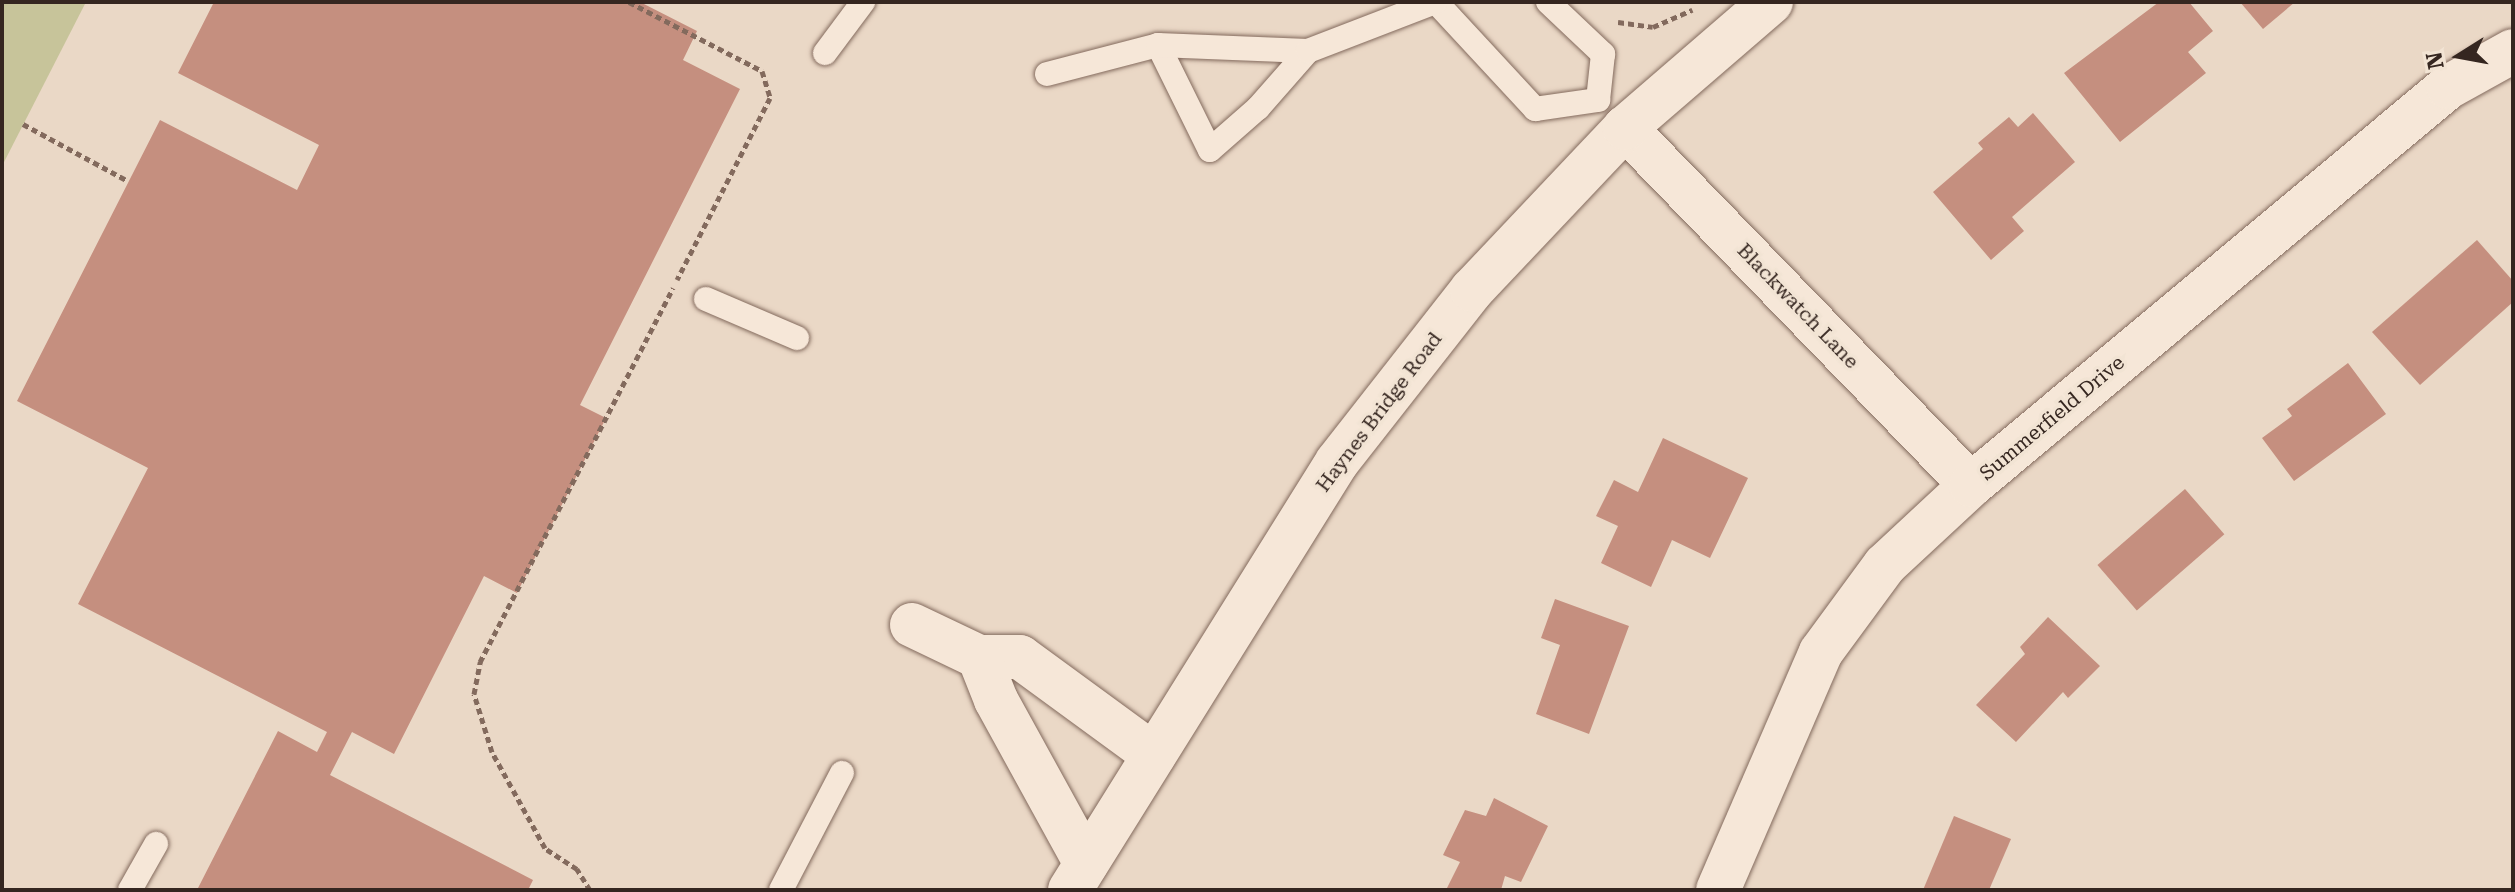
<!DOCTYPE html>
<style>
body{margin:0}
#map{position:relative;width:2515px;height:892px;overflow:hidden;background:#ead8c6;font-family:"Roboto Serif",serif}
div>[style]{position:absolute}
.green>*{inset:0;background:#c7c49a}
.building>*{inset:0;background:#c58f7f;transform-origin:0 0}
.path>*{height:5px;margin-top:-2.5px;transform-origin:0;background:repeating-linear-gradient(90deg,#836a5d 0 6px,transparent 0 10px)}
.roads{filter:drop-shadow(0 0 2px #836a5d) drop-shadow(0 0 2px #836a5d)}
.lane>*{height:24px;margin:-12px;padding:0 12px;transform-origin:12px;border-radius:12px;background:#f6e7d8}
.street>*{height:44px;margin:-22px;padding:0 22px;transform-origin:22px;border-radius:22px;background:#f6e7d8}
.secondary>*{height:44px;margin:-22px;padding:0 22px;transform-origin:22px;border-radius:22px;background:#f6e7d8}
span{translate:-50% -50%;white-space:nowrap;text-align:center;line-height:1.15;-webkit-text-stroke:7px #f2e4d4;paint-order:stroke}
.street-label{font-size:20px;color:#352620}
.frame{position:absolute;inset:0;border:4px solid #352620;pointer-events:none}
.north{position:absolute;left:2419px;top:16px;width:80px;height:80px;-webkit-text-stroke:6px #f2e4d4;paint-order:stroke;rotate:259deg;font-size:22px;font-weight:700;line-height:32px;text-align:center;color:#352620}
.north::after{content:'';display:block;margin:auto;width:28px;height:36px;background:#352620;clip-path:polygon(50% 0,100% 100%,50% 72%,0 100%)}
</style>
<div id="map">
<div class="green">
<div style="clip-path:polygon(2px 2px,86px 2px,2px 166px)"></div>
</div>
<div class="building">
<div style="clip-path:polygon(214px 2px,640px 2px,697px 31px,683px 60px,740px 89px,580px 405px,606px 418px,517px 593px,484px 576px,394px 754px,352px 732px,330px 775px,533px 880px,528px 890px,197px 890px,278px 731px,317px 752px,327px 732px,78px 604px,148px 468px,17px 401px,160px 120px,297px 190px,319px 145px,178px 73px)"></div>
<div style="clip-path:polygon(2159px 2px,2189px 2px,2213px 31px,2188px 52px,2206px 73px,2120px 142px,2064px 73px)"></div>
<div style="clip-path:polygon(2240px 2px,2295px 2px,2263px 29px)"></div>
<div style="clip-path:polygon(2033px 113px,2075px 162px,2012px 217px,2024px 231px,1991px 260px,1933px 192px,1983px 149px,1978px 143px,2009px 117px,2018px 127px)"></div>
<div style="clip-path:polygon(2477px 240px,2513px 281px,2513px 302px,2420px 385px,2372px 332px)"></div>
<div style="clip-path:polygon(2348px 363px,2386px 414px,2294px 481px,2262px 438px,2292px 416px,2287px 409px)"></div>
<div style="clip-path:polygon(1663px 438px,1748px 478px,1710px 558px,1672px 540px,1651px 587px,1601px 563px,1618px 526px,1596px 516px,1614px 480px,1638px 492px)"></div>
<div style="left:2185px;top:489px;width:60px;height:116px;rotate:49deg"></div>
<div style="clip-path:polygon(1555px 599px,1629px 626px,1589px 734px,1536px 714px,1560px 645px,1541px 638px)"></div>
<div style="clip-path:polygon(2048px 617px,2100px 666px,2068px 698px,2063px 692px,2016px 742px,1976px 705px,2025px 654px,2020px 647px)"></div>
<div style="clip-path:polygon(1494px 798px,1548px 826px,1521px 882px,1505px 876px,1501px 890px,1446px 890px,1460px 862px,1443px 855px,1465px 810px,1486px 816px)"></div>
<div style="clip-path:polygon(1954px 816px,2011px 839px,1989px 890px,1923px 890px)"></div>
</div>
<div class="path">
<div style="left:629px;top:2px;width:150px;rotate:27.4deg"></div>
<div style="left:762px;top:71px;width:28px;rotate:73deg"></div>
<div style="left:770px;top:98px;width:204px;rotate:117.1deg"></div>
<div style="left:1618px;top:22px;width:35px;rotate:8deg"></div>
<div style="left:1653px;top:27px;width:43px;rotate:-23.6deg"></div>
<div style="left:23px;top:124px;width:119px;rotate:28.5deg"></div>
<div style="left:590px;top:890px;width:25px;rotate:-122deg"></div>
<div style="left:577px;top:869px;width:38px;rotate:-147deg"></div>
<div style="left:545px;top:848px;width:110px;rotate:-118.9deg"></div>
<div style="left:492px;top:752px;width:61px;rotate:-107.2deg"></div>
<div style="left:474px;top:694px;width:33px;rotate:-79deg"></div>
<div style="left:480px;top:662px;width:421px;rotate:-62.7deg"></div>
</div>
<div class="roads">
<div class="lane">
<div style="left:1436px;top:2px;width:146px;rotate:47.2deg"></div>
<div style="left:1535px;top:109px;width:64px;rotate:-8.1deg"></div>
<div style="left:1548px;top:2px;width:76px;rotate:43.4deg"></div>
<div style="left:1603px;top:54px;width:46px;rotate:96.2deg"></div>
<div style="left:1158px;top:45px;width:117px;rotate:63.7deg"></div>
<div style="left:1210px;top:150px;width:64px;rotate:-41.2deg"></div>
<div style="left:1258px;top:108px;width:76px;rotate:-48.7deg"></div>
<div style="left:825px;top:53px;width:64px;rotate:-53.3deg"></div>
<div style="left:1047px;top:74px;width:115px;rotate:-14.6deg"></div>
<div style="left:1158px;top:45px;width:150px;rotate:2.3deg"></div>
<div style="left:1308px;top:51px;width:136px;rotate:-21.1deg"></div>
<div style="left:706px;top:299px;width:99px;rotate:23.2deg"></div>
<div style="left:130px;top:890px;width:53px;rotate:-60.5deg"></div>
<div style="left:781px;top:890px;width:132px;rotate:-62.5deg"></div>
</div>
<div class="street">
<div style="left:1625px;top:128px;width:497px;rotate:45.9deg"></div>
<div style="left:912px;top:625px;width:74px;rotate:25.5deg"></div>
<div style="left:979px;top:657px;width:41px"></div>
<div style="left:1020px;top:657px;width:166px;rotate:36.2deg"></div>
<div style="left:979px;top:657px;width:46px;rotate:68.4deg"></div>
<div style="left:996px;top:700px;width:187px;rotate:61.2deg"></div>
<div style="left:1718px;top:890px;width:259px;rotate:-66.6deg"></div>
<div style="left:1821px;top:652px;width:108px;rotate:-53.7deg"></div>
<div style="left:1885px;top:565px;width:117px;rotate:-42.9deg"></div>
<div style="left:1971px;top:485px;width:621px;rotate:-39.84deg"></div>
<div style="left:2448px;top:87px;width:74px;rotate:-29deg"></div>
</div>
<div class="secondary">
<div style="left:1070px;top:890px;width:504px;rotate:-58.04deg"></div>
<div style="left:1337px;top:462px;width:219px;rotate:-51.9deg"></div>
<div style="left:1472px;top:290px;width:223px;rotate:-46.6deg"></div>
<div style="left:1625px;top:128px;width:193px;rotate:-40.8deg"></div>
</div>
</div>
<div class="street-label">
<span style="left:1798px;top:306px;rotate:46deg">Blackwatch Lane</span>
<span style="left:1379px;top:412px;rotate:-53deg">Haynes Bridge Road</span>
<span style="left:2052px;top:418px;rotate:-40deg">Summerfield Drive</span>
</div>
<div class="frame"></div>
<div class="north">N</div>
</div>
